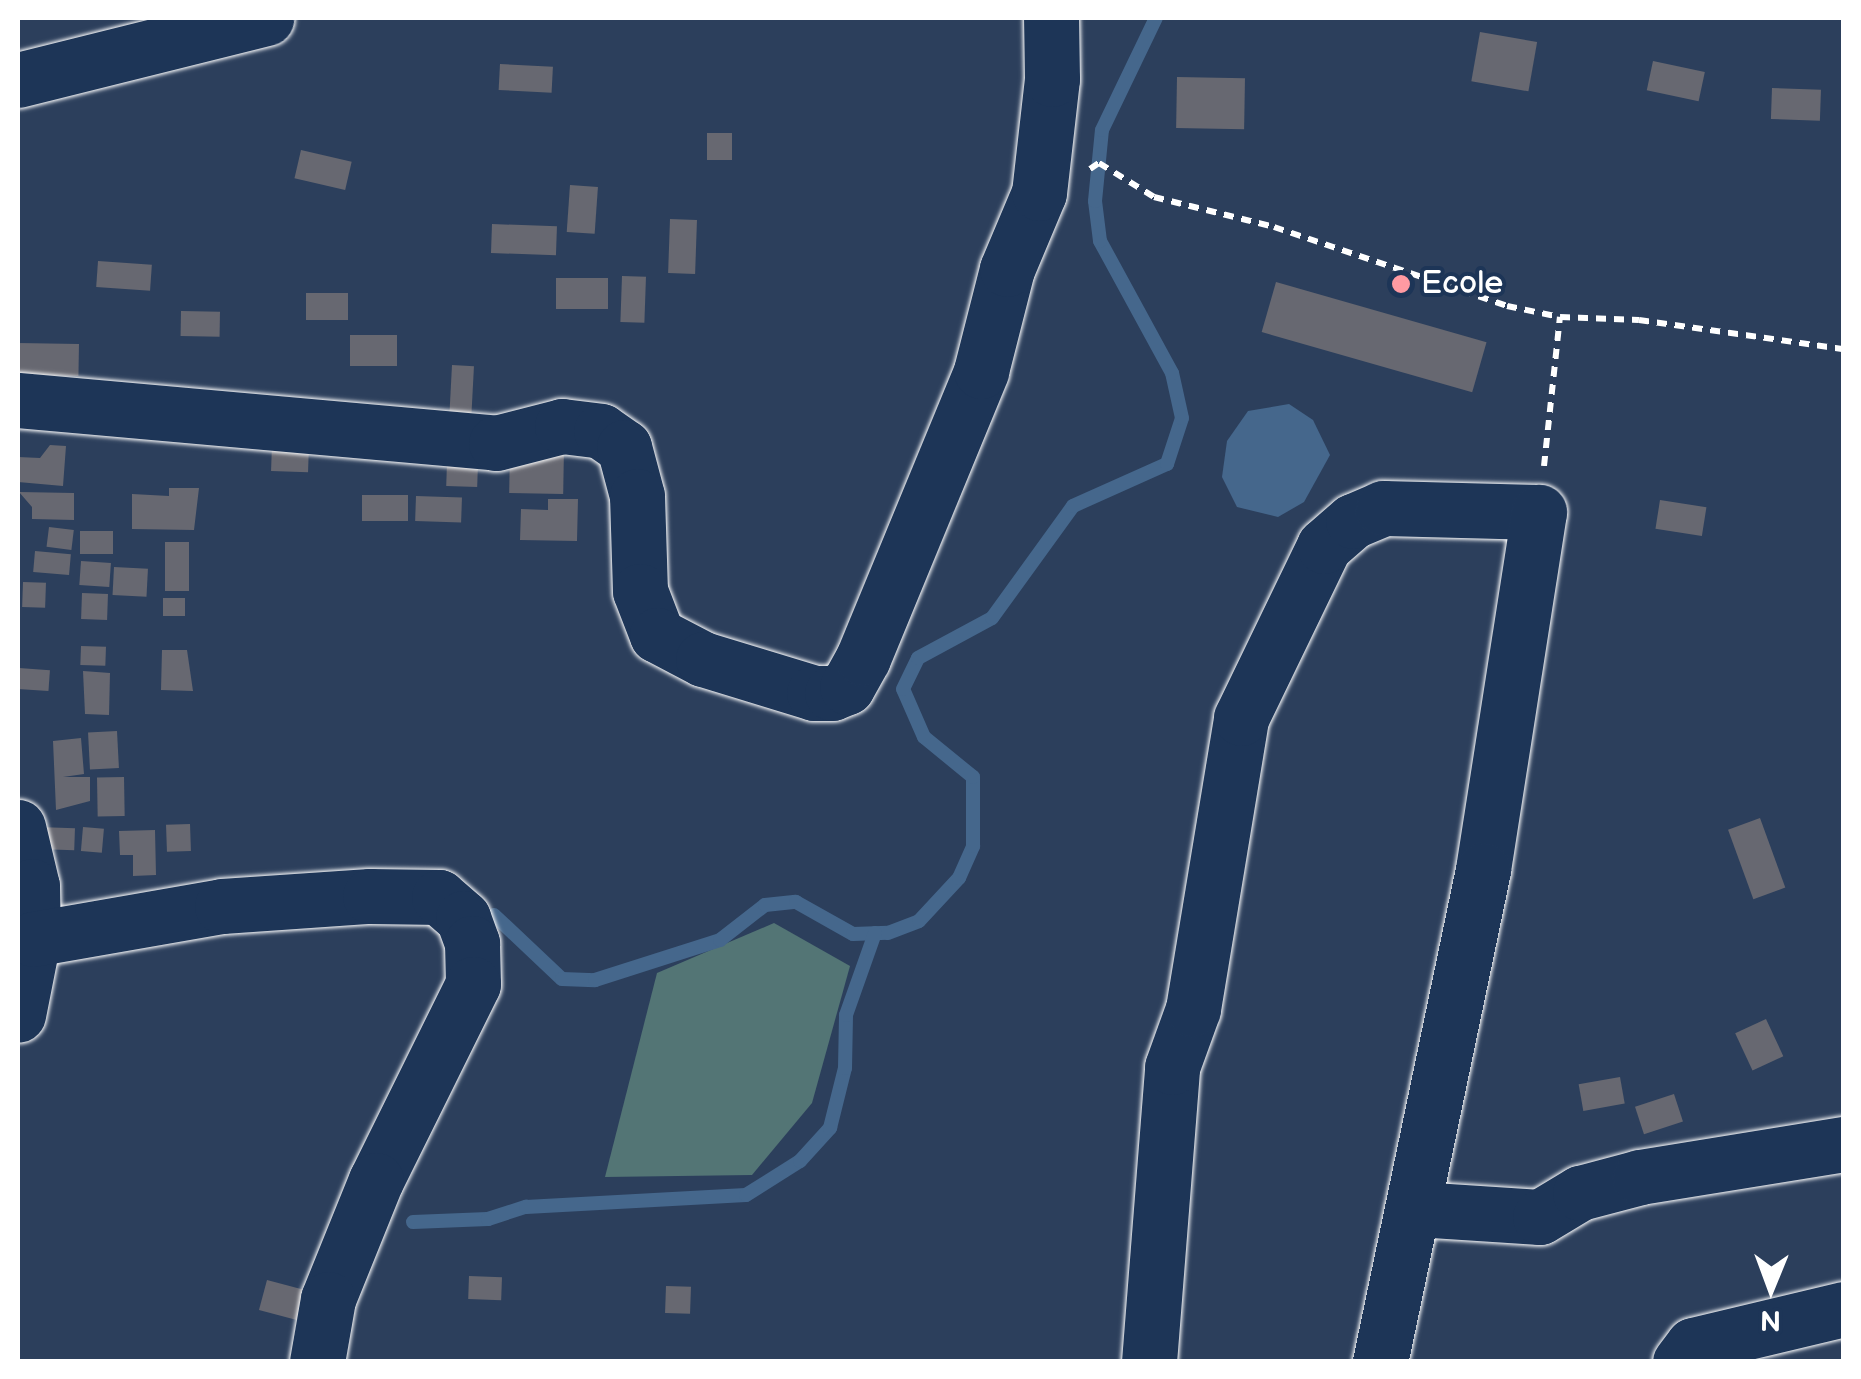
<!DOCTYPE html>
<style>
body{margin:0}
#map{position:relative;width:1861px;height:1379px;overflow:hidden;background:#2c3f5c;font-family:"Balsamiq Sans",sans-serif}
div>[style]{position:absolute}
.green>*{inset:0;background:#537575}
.water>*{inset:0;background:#45678c}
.stream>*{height:14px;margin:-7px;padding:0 7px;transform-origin:7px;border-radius:7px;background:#45678c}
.building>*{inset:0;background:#676871;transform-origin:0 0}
.path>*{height:6px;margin-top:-3px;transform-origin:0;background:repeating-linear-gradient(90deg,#fff 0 10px,transparent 0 18px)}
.roads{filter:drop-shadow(0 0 2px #fff) drop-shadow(0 0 2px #fff)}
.minor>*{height:55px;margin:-27.5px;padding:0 27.5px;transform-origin:27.5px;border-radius:27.5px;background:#1d3557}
.dots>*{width:28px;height:28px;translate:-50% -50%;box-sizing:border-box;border:5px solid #1d3557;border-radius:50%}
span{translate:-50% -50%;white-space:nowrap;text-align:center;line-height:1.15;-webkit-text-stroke:8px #1d3557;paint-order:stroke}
.poi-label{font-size:32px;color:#fff}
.left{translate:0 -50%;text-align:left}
.frame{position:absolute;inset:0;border:20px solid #fff;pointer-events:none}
.north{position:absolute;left:1721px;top:1239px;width:100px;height:100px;-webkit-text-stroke:8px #1d3557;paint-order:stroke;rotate:181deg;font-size:28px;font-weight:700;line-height:40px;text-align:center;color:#fff}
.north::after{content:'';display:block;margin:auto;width:35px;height:45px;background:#fff;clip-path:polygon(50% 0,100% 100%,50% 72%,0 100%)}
</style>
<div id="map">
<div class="green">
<div style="clip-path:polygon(774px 923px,850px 966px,812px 1103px,752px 1175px,605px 1177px,657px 973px)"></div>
</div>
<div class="water">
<div style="clip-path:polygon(1289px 404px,1313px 420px,1330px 455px,1304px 502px,1278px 517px,1237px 507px,1222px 477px,1227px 441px,1248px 411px)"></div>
</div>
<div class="stream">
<div style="left:494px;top:915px;width:93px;rotate:43.3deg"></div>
<div style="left:562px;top:979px;width:33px;rotate:2deg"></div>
<div style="left:595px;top:980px;width:131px;rotate:-17.7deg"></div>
<div style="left:720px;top:940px;width:57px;rotate:-37.9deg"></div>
<div style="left:765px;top:905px;width:31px;rotate:-6deg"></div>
<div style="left:796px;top:902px;width:65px;rotate:29.3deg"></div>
<div style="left:853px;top:934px;width:35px;rotate:-2deg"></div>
<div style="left:888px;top:933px;width:33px;rotate:-21deg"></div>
<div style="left:919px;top:921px;width:59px;rotate:-47.1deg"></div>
<div style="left:959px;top:878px;width:35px;rotate:-66deg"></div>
<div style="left:973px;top:846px;width:69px;rotate:-90deg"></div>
<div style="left:973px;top:777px;width:63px;rotate:-140.8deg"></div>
<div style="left:924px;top:737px;width:52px;rotate:-113.6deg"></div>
<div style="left:903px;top:689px;width:34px;rotate:-64deg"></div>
<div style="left:918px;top:658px;width:84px;rotate:-28.4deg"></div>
<div style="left:992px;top:618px;width:138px;rotate:-54.1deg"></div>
<div style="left:1073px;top:506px;width:103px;rotate:-24.1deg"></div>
<div style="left:1167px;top:464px;width:48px;rotate:-71.9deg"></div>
<div style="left:1182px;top:418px;width:46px;rotate:-102.5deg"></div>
<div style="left:1172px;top:373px;width:150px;rotate:-118.6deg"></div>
<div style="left:1100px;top:241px;width:40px;rotate:-97.1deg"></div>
<div style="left:1095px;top:201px;width:71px;rotate:-84.4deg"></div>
<div style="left:1102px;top:130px;width:124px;rotate:-64.3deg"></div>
<div style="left:413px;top:1222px;width:75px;rotate:-2.3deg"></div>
<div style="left:488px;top:1219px;width:40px;rotate:-18deg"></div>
<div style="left:526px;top:1207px;width:220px;rotate:-3.1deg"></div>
<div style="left:746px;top:1195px;width:64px;rotate:-32.2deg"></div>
<div style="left:800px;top:1161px;width:45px;rotate:-47.7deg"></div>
<div style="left:830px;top:1128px;width:62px;rotate:-76deg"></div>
<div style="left:845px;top:1068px;width:53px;rotate:-88.9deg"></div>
<div style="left:846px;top:1015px;width:87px;rotate:-70.5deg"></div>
</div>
<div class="building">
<div style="left:1480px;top:32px;width:58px;height:50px;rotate:10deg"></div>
<div style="left:1653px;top:61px;width:53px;height:30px;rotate:12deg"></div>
<div style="left:500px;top:64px;width:53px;height:26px;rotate:3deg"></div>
<div style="left:1177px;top:77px;width:68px;height:51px;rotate:1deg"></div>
<div style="left:1772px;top:88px;width:49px;height:31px;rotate:2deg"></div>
<div style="left:707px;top:133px;width:25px;height:27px"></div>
<div style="left:301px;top:150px;width:52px;height:29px;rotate:13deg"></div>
<div style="left:570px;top:185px;width:28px;height:47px;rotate:4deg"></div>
<div style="left:670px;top:219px;width:27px;height:54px;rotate:2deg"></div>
<div style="left:492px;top:224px;width:65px;height:29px;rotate:2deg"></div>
<div style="left:98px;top:261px;width:54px;height:26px;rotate:4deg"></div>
<div style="left:622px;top:276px;width:24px;height:46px;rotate:2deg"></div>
<div style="left:556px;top:278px;width:52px;height:31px"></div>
<div style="left:1276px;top:282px;width:219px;height:52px;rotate:16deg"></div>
<div style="left:306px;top:293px;width:42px;height:27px"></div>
<div style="left:181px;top:311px;width:39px;height:25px;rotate:1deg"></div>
<div style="left:397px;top:335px;width:31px;height:47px;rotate:90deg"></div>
<div style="left:18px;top:343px;width:61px;height:32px;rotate:1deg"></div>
<div style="left:452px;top:365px;width:22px;height:48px;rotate:3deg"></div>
<div style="left:272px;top:444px;width:37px;height:27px;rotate:2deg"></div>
<div style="clip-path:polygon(50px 445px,66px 446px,63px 486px,18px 482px,18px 457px,40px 458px)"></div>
<div style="left:510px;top:447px;width:54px;height:46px;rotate:1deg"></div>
<div style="left:447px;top:463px;width:31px;height:23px;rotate:2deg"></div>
<div style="clip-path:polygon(169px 488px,199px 488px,194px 530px,132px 529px,132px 494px,169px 496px)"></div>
<div style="clip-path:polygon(19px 492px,74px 493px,74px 520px,32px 519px,32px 507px)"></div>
<div style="left:362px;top:495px;width:46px;height:26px"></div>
<div style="left:416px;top:496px;width:46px;height:25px;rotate:2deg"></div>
<div style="clip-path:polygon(548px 499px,578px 499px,577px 541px,520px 540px,521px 509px,548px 510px)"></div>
<div style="left:1660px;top:500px;width:47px;height:29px;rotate:9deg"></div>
<div style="left:49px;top:527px;width:25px;height:20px;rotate:7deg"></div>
<div style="left:80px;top:531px;width:33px;height:23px"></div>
<div style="left:189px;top:542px;width:49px;height:24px;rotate:90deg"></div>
<div style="left:35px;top:551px;width:36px;height:21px;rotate:5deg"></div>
<div style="left:81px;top:561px;width:30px;height:24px;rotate:4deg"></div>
<div style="left:114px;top:567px;width:34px;height:28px;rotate:3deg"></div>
<div style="left:23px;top:582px;width:23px;height:25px;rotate:2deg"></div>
<div style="left:82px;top:593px;width:26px;height:26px;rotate:2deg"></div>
<div style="left:163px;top:598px;width:22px;height:18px"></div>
<div style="left:81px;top:646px;width:25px;height:19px;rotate:2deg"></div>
<div style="clip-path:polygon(162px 650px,187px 650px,193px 691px,161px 690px)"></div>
<div style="left:19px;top:668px;width:31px;height:21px;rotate:4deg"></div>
<div style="clip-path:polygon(83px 671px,110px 673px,109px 715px,85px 714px)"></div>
<div style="left:117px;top:731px;width:37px;height:29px;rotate:87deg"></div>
<div style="clip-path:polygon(81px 738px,84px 774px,63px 777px,90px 777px,90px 801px,56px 810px,53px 741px)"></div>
<div style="left:124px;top:777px;width:39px;height:27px;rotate:89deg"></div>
<div style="left:1760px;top:818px;width:74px;height:34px;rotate:70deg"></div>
<div style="left:190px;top:824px;width:27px;height:24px;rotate:88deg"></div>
<div style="left:38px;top:827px;width:37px;height:22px;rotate:2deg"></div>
<div style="left:83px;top:827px;width:21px;height:24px;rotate:5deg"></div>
<div style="clip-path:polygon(155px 830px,156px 875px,133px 876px,133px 855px,120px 855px,119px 831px)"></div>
<div style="left:1766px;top:1019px;width:41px;height:34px;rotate:65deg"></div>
<div style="left:1620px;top:1077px;width:27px;height:42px;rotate:80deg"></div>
<div style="left:1674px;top:1094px;width:29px;height:41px;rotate:72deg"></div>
<div style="left:469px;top:1276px;width:33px;height:23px;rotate:2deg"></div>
<div style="left:267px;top:1280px;width:41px;height:31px;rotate:15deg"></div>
<div style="left:666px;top:1286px;width:25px;height:27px;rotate:2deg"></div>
</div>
<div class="path">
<div style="left:1090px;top:169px;width:11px;rotate:-34deg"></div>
<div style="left:1099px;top:163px;width:65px;rotate:31.7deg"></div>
<div style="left:1154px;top:197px;width:124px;rotate:14deg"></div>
<div style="left:1274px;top:227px;width:246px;rotate:18.7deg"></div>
<div style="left:1507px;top:306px;width:54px;rotate:11.7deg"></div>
<div style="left:1544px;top:466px;width:150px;rotate:-83.9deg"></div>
<div style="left:1560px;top:317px;width:79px;rotate:2.2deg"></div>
<div style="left:1639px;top:320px;width:207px;rotate:8.1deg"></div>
</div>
<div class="roads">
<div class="minor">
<div style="left:18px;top:80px;width:256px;rotate:-14deg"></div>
<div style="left:18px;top:400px;width:480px;rotate:5.1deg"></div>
<div style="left:496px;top:443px;width:68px;rotate:-14.4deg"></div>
<div style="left:562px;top:426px;width:39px;rotate:7deg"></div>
<div style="left:601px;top:431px;width:28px;rotate:35deg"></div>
<div style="left:624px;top:447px;width:51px;rotate:75.1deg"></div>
<div style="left:637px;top:496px;width:95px;rotate:88.2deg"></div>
<div style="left:640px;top:591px;width:47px;rotate:68.9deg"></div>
<div style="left:657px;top:635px;width:52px;rotate:27.6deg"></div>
<div style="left:703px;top:659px;width:116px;rotate:17deg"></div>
<div style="left:814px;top:693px;width:18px"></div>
<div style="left:832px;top:693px;width:16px;rotate:-22deg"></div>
<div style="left:847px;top:687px;width:33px;rotate:-61deg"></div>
<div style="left:863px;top:658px;width:310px;rotate:-67.6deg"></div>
<div style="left:981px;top:371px;width:105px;rotate:-75.7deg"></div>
<div style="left:1007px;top:269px;width:82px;rotate:-67.2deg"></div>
<div style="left:1039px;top:193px;width:115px;rotate:-83.5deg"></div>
<div style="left:1052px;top:79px;width:61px;rotate:-90.9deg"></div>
<div style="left:18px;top:827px;width:61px;rotate:76.7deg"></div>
<div style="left:32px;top:886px;width:53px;rotate:88.9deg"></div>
<div style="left:33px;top:939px;width:77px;rotate:101.2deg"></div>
<div style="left:33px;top:939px;width:192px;rotate:-9.9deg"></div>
<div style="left:222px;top:906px;width:148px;rotate:-3.9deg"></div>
<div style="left:370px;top:896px;width:69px;rotate:0.8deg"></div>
<div style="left:439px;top:897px;width:32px;rotate:41deg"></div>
<div style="left:463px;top:918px;width:27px;rotate:70deg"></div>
<div style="left:472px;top:943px;width:41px;rotate:88.6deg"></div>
<div style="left:473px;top:984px;width:219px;rotate:116.3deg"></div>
<div style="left:376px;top:1180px;width:128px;rotate:112deg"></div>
<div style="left:328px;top:1299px;width:64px;rotate:99.9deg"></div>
<div style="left:1417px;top:1209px;width:123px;rotate:3.7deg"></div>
<div style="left:1540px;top:1217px;width:47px;rotate:-31deg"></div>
<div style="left:1580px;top:1193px;width:62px;rotate:-14.9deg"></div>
<div style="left:1640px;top:1177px;width:207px;rotate:-9.2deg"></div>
<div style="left:1149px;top:1362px;width:296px;rotate:-85.5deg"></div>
<div style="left:1172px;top:1067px;width:62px;rotate:-70.1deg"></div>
<div style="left:1193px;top:1009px;width:295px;rotate:-80.6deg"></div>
<div style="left:1241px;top:718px;width:191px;rotate:-64.2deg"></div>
<div style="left:1324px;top:546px;width:38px;rotate:-41deg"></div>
<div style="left:1353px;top:521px;width:33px;rotate:-23deg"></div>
<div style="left:1383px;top:508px;width:156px;rotate:1.5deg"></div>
<div style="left:1539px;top:512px;width:362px;rotate:98.9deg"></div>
<div style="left:1483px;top:870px;width:503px;rotate:101.82deg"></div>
<div style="left:1680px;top:1362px;width:21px;rotate:-53deg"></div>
<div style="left:1693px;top:1345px;width:155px;rotate:-13.4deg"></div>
</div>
</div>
<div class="dots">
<div style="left:1401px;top:284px;background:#ff9aa2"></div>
</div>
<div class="poi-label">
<span class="left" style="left:1421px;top:284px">Ecole</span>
</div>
<div class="frame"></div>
<div class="north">N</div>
</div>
